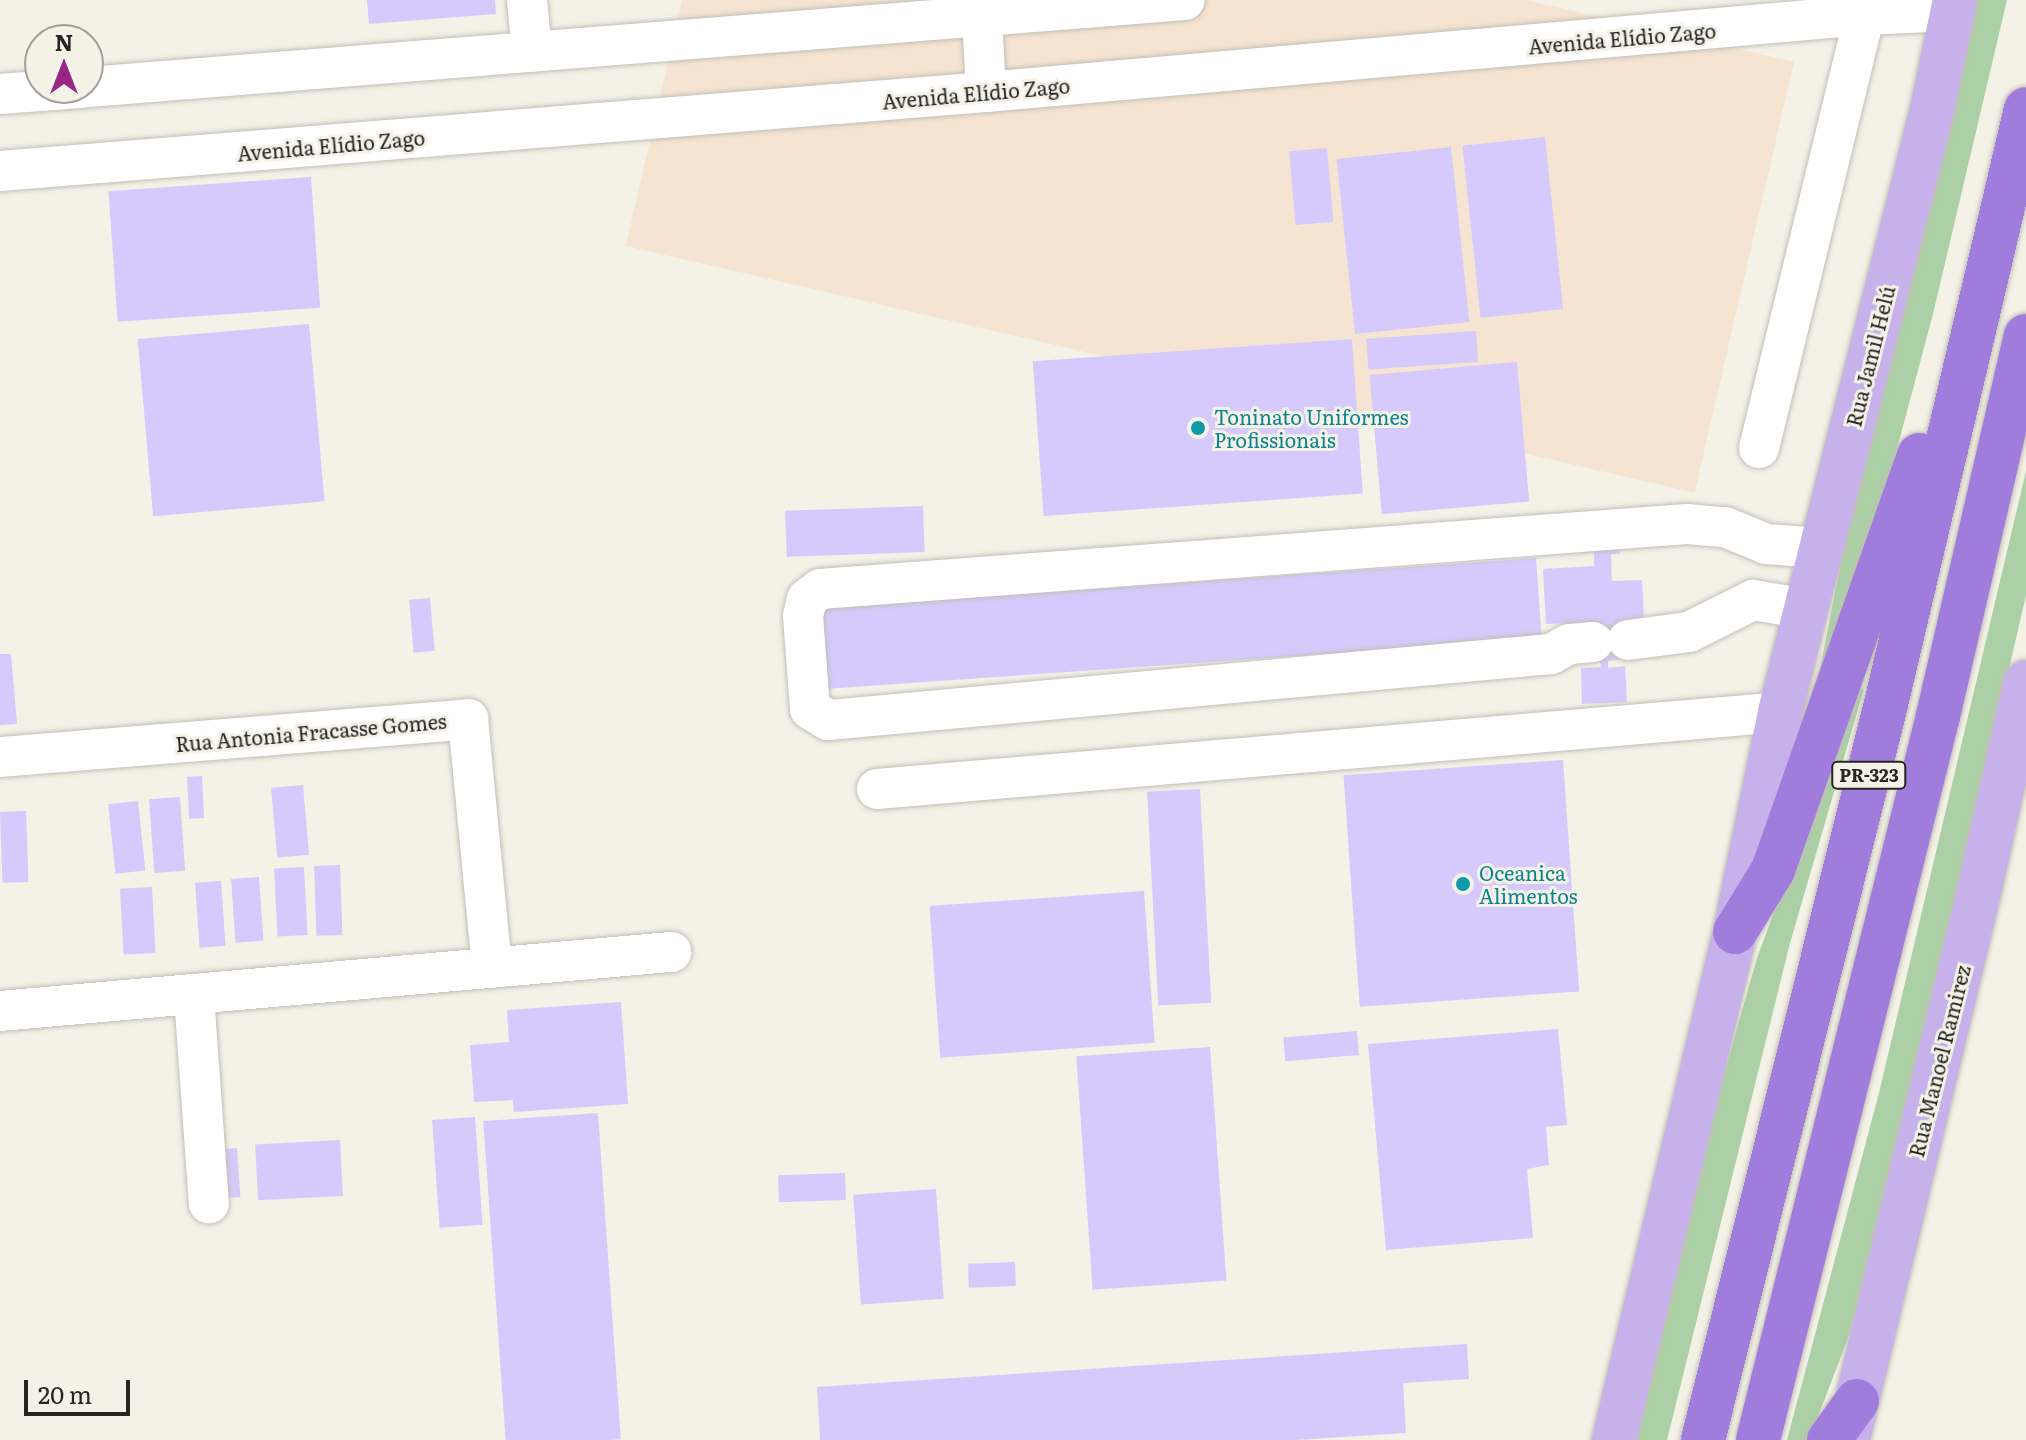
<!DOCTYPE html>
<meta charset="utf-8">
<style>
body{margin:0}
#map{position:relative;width:2026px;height:1440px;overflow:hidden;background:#f4f1e7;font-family:Literata,serif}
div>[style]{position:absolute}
.commercial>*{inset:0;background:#f5e4d2;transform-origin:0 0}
.green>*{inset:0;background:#abd0a5}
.building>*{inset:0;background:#d5cafb;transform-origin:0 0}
.roads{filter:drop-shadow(0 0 2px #c1bfb5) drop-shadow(0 0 2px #c1bfb5)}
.minor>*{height:40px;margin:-20px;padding:0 20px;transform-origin:20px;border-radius:20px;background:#fff}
.major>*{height:44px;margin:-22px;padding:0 22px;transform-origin:22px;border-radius:22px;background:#c6b1ea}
.highway>*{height:44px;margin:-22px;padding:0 22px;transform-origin:22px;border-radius:22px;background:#a07ddc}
.dots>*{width:22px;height:22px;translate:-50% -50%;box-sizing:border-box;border:4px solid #f4f1e7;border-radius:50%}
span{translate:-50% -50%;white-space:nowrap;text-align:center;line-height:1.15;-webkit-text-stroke:6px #f4f1e7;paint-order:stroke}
.shield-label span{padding:2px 6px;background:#f4f1e7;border:2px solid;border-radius:6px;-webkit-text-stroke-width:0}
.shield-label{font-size:18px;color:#252521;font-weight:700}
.street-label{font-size:20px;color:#252521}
.culture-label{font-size:20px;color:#0d838f}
.left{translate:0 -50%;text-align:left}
.north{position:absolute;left:24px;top:24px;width:80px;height:80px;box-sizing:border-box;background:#f4f1e7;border:2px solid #a19f98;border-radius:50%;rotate:0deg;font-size:22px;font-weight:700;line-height:32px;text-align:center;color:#252521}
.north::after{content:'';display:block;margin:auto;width:28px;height:36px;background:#982888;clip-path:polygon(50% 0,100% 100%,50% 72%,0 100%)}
.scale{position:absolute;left:24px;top:1380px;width:106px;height:36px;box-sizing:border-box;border:4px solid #252521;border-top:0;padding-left:10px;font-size:24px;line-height:28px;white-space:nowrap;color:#252521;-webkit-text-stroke:6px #f4f1e7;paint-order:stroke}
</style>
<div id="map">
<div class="commercial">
<div style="left:1794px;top:62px;width:442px;height:1097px;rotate:103deg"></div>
</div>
<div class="green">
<div style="clip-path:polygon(1976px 0,2007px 0,1933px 314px,1883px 501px,1815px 695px,1853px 499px)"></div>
<div style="clip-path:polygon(2026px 471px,2026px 595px,1927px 1026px,1850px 1333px,1809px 1440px,1787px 1440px,1879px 1093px)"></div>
<div style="clip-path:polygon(1857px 687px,1864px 689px,1790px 943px,1667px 1440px,1636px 1440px,1719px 1091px,1757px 958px)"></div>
</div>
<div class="building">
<div style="clip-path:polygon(367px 0,495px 0,496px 14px,369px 24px)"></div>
<div style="left:1545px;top:137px;width:173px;height:83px;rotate:84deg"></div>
<div style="left:1451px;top:147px;width:176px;height:115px;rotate:84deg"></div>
<div style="left:1327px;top:148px;width:74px;height:38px;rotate:85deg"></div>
<div style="left:311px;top:177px;width:131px;height:203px;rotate:86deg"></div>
<div style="left:309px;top:324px;width:178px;height:172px;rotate:85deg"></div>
<div style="left:1476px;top:331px;width:31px;height:110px;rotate:86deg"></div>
<div style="left:1352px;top:339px;width:155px;height:320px;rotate:86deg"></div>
<div style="left:1517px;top:362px;width:140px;height:148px;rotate:85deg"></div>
<div style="left:923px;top:506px;width:46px;height:138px;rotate:88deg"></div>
<div style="clip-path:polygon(1619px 536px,1620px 554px,1611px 554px,1612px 581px,1642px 580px,1644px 620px,1621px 621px,1623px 659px,1608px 661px,1608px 668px,1625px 666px,1627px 702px,1582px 704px,1581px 668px,1601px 667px,1600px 662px,1580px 663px,1600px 632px,1600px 622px,1546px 624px,1543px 569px,1594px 566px,1594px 552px,1585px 553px,1584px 538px)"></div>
<div style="left:1536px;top:558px;width:81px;height:722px;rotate:86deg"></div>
<div style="left:430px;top:598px;width:53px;height:21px;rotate:85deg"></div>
<div style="clip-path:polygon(0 654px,11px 654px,17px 724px,0 725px)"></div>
<div style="left:1563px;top:760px;width:232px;height:220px;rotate:86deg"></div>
<div style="left:202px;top:776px;width:42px;height:15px;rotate:87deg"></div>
<div style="left:303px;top:785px;width:70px;height:32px;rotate:85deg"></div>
<div style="left:1200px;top:789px;width:214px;height:53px;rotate:87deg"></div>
<div style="left:180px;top:797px;width:74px;height:31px;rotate:86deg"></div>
<div style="left:138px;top:801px;width:70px;height:30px;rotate:84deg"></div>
<div style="left:26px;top:811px;width:71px;height:26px;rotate:88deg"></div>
<div style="left:340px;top:865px;width:70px;height:26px;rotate:88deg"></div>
<div style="left:304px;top:867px;width:68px;height:30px;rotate:87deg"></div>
<div style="left:259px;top:877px;width:64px;height:28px;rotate:86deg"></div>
<div style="left:221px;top:881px;width:65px;height:26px;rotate:86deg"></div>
<div style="left:152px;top:887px;width:66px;height:32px;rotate:87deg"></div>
<div style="left:1144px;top:891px;width:152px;height:215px;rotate:86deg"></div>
<div style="clip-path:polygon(621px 1002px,628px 1104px,514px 1112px,513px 1100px,474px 1102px,470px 1045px,509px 1042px,507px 1010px)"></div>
<div style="clip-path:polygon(1558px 1029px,1567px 1125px,1546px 1127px,1549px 1165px,1527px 1169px,1533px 1238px,1386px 1250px,1368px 1044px)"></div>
<div style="left:1357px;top:1031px;width:24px;height:74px;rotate:85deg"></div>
<div style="left:1210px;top:1047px;width:234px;height:134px;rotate:86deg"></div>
<div style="left:598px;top:1113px;width:327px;height:115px;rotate:86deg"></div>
<div style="left:475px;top:1117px;width:108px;height:43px;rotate:86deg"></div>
<div style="left:340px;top:1140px;width:56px;height:85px;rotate:87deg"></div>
<div style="left:237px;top:1148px;width:49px;height:17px;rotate:86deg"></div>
<div style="left:845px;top:1173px;width:27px;height:67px;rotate:88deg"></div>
<div style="left:936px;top:1189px;width:110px;height:83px;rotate:86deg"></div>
<div style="left:1015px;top:1262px;width:24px;height:47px;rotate:88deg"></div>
<div style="clip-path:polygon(1467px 1344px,1469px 1379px,1403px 1383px,1406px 1433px,1296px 1440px,820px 1440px,817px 1387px)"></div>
</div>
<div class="roads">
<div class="minor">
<div style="left:527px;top:0;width:52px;rotate:84.5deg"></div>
<div style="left:982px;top:16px;width:76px;rotate:87deg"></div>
<div style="left:88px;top:87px;width:1100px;rotate:-4.53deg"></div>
<div style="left:0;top:94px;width:81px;rotate:-4.2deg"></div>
<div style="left:0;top:171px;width:989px;rotate:-4.58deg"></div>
<div style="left:986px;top:92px;width:881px;rotate:-5.01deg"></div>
<div style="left:1864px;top:15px;width:88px;rotate:-2.6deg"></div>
<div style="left:1759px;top:448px;width:461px;rotate:-76.3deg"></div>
<div style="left:1628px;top:640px;width:62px;rotate:-7.5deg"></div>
<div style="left:1689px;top:632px;width:72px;rotate:-26.6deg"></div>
<div style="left:1753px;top:600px;width:55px;rotate:9.5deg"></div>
<div style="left:1593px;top:642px;width:24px;rotate:175deg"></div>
<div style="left:1569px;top:644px;width:21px;rotate:151deg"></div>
<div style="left:1551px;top:654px;width:726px;rotate:174.78deg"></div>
<div style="left:828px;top:720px;width:21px;rotate:-149deg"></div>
<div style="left:810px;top:709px;width:93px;rotate:-94.3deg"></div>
<div style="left:803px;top:616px;width:17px;rotate:-77deg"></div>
<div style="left:807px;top:599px;width:16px;rotate:-38deg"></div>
<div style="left:820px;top:589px;width:869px;rotate:-4.29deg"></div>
<div style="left:1687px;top:524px;width:38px;rotate:5deg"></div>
<div style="left:1725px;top:527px;width:44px;rotate:22.5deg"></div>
<div style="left:1766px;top:544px;width:56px;rotate:4.1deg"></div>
<div style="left:0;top:757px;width:470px;rotate:-4.6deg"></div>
<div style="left:468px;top:719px;width:250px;rotate:84.5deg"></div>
<div style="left:877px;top:789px;width:906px;rotate:-4.87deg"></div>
<div style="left:194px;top:996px;width:208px;rotate:85.9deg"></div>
<div style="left:0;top:1011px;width:674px;rotate:-5.03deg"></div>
</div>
<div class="major">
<div style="left:1848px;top:1438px;width:557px;rotate:-76.51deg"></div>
<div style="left:1978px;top:896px;width:219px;rotate:-77.4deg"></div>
<div style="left:1614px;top:1440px;width:522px;rotate:-76.6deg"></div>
<div style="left:1735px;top:932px;width:225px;rotate:-78.4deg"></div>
<div style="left:1780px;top:712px;width:621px;rotate:-75.83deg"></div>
<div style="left:1932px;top:110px;width:112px;rotate:-78.2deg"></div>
</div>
<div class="highway">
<div style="left:1735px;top:932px;width:73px;rotate:-58.5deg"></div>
<div style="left:1773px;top:870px;width:440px;rotate:-70.6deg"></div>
<div style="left:1703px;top:1440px;width:758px;rotate:-76.04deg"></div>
<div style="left:1886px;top:704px;width:611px;rotate:-76.76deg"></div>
<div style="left:1758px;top:1440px;width:746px;rotate:-76.04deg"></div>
<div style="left:1938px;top:716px;width:390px;rotate:-77deg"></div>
<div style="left:1829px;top:1440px;width:48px;rotate:-54.3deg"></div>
</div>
</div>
<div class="dots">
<div style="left:1198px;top:428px;background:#0f9aa8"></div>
<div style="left:1463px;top:884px;background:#0f9aa8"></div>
</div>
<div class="shield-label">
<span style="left:1869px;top:775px">PR-323</span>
</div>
<div class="street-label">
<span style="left:1622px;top:38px;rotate:-5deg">Avenida Elídio Zago</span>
<span style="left:976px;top:93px;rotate:-5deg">Avenida Elídio Zago</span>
<span style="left:331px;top:145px;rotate:-5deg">Avenida Elídio Zago</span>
<span style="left:1870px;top:356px;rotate:-76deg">Rua Jamil Helú</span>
<span style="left:311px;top:732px;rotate:-5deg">Rua Antonia Fracasse Gomes</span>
<span style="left:1939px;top:1061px;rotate:-76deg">Rua Manoel Ramirez</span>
</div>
<div class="culture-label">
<span class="left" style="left:1214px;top:428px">Toninato Uniformes<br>Profissionais</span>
<span class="left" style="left:1479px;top:884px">Oceanica<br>Alimentos</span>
</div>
<div class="north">N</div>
<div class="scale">20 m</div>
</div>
